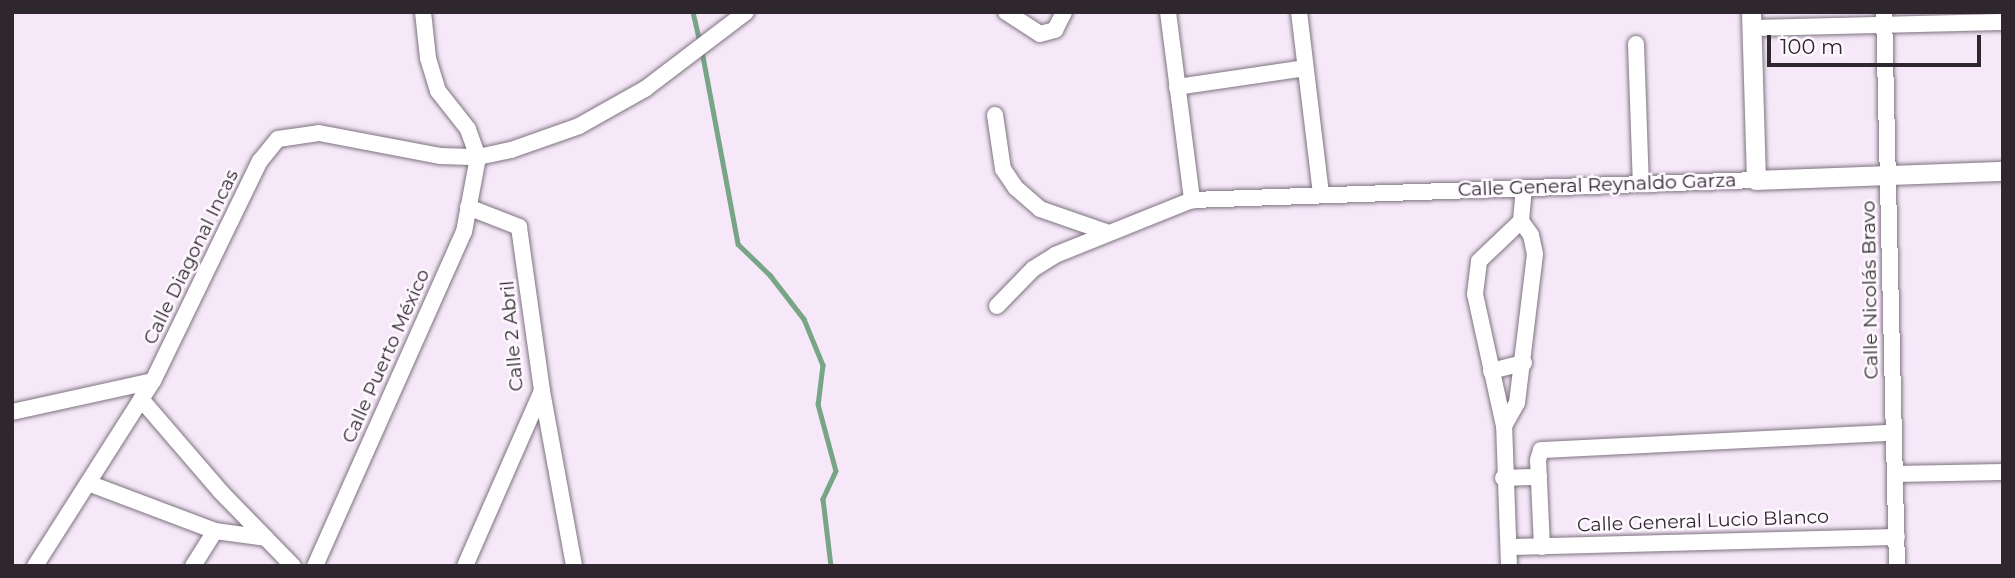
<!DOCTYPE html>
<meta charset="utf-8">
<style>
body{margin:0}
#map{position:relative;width:2015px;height:578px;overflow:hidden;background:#f6e8f8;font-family:Montserrat,sans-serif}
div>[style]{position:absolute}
.stream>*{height:4.5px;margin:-2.25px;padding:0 2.25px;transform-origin:2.25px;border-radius:2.25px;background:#77a586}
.roads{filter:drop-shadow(0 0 2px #7e7280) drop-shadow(0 0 2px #7e7280)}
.minor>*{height:16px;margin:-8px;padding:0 8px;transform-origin:8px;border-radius:8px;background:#fff}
.major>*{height:19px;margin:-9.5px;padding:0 9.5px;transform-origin:9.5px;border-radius:9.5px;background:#fff}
span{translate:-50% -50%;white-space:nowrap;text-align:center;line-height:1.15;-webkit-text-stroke:5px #fef8ff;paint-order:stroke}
.street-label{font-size:19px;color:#2e282e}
.frame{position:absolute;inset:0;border:14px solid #2e282e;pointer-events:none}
.scale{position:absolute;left:1767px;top:35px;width:214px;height:32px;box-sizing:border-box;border:4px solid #2e282e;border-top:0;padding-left:9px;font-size:21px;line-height:24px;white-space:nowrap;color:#2e282e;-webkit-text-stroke:5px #fef8ff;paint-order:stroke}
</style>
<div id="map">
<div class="stream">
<div style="left:693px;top:12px;width:32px;rotate:77deg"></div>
<div style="left:702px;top:51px;width:196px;rotate:79.4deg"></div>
<div style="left:738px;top:244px;width:45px;rotate:44.1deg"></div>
<div style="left:770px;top:275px;width:56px;rotate:52.3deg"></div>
<div style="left:804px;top:319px;width:50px;rotate:67.6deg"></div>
<div style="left:823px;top:365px;width:39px;rotate:97deg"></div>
<div style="left:818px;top:404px;width:69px;rotate:75deg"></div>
<div style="left:836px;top:471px;width:31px;rotate:115deg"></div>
<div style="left:823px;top:499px;width:67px;rotate:83.2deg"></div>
</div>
<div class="roads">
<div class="minor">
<div style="left:1006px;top:12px;width:40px;rotate:32.9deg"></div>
<div style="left:1040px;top:34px;width:16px;rotate:-15deg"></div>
<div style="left:1055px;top:30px;width:20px;rotate:-63deg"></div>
<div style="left:1168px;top:12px;width:190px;rotate:82.7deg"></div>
<div style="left:1299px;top:12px;width:184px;rotate:83.1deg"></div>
<div style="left:1884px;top:12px;width:554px;rotate:88.66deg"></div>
<div style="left:1751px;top:28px;width:252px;rotate:-1.4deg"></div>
<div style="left:1636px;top:44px;width:140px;rotate:88deg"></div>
<div style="left:1177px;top:87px;width:129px;rotate:-8.4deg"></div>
<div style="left:995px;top:115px;width:55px;rotate:81.6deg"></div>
<div style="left:1003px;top:169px;width:23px;rotate:56deg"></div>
<div style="left:1016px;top:188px;width:32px;rotate:41deg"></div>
<div style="left:1040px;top:209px;width:70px;rotate:19.2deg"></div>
<div style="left:468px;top:207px;width:55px;rotate:21.4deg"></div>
<div style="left:519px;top:227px;width:166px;rotate:82deg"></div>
<div style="left:542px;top:391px;width:178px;rotate:79.6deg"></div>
<div style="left:997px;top:306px;width:52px;rotate:-45.8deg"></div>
<div style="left:1033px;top:269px;width:26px;rotate:-32deg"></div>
<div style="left:1055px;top:255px;width:148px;rotate:-21.9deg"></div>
<div style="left:1192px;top:200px;width:564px;rotate:-2.03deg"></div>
<div style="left:1491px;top:371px;width:34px;rotate:-14deg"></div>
<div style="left:141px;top:399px;width:121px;rotate:49.3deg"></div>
<div style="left:220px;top:491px;width:105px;rotate:45.8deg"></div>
<div style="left:12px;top:412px;width:144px;rotate:-12.4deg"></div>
<div style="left:1504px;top:426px;width:135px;rotate:-102.4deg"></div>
<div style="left:1475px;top:294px;width:33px;rotate:-83deg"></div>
<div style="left:1479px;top:261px;width:58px;rotate:-43.6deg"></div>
<div style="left:1895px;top:474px;width:108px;rotate:-1.1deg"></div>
<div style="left:1503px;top:478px;width:36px;rotate:-2deg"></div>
<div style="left:88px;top:483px;width:136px;rotate:20.7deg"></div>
<div style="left:215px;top:531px;width:51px;rotate:7.8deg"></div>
<div style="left:1511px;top:547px;width:386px;rotate:-1.5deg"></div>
<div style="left:1542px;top:547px;width:87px;rotate:-92.6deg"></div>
<div style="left:1538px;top:460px;width:10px;rotate:-73deg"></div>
<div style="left:1541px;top:450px;width:353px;rotate:-2.8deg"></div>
<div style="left:35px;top:566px;width:219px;rotate:-57.5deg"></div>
<div style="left:153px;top:381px;width:245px;rotate:-64.1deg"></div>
<div style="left:260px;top:161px;width:28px;rotate:-51deg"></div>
<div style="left:278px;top:139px;width:41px;rotate:-8.3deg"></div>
<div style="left:319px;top:133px;width:124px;rotate:10.7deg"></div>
<div style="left:441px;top:156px;width:37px;rotate:2deg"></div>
<div style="left:478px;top:157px;width:34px;rotate:-12deg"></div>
<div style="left:511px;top:150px;width:72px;rotate:-19.4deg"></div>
<div style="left:579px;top:126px;width:76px;rotate:-29.3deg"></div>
<div style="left:645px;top:89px;width:127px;rotate:-37.3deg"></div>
<div style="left:193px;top:566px;width:41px;rotate:-57.8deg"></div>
<div style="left:315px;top:566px;width:366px;rotate:-66deg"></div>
<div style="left:464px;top:232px;width:76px;rotate:-79.4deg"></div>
<div style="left:478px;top:157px;width:30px;rotate:-110deg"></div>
<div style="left:468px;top:129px;width:48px;rotate:-128.3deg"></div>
<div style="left:438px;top:91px;width:34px;rotate:-107deg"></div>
<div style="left:428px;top:58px;width:46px;rotate:-96.2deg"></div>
<div style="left:465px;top:566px;width:191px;rotate:-66.3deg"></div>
<div style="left:1509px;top:566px;width:140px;rotate:-92deg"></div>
<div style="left:1504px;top:426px;width:26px;rotate:-61deg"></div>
<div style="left:1517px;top:403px;width:150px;rotate:-83.1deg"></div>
<div style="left:1535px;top:254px;width:19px;rotate:-102deg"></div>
<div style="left:1531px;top:235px;width:17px;rotate:-126deg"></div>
<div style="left:1521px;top:221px;width:33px;rotate:-85deg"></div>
</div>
<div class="major">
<div style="left:1751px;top:12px;width:168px;rotate:88.3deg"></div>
<div style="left:1756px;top:180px;width:247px;rotate:-2.1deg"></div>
</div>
</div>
<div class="street-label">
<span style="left:1597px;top:185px;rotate:-2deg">Calle General Reynaldo Garza</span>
<span style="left:191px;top:257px;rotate:-64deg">Calle Diagonal Incas</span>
<span style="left:1870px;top:290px;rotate:-91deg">Calle Nicolás Bravo</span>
<span style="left:512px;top:336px;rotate:-95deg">Calle 2 Abril</span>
<span style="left:386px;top:356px;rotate:-66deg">Calle Puerto México</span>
<span style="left:1703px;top:521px;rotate:-2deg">Calle General Lucio Blanco</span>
</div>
<div class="frame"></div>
<div class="scale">100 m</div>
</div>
